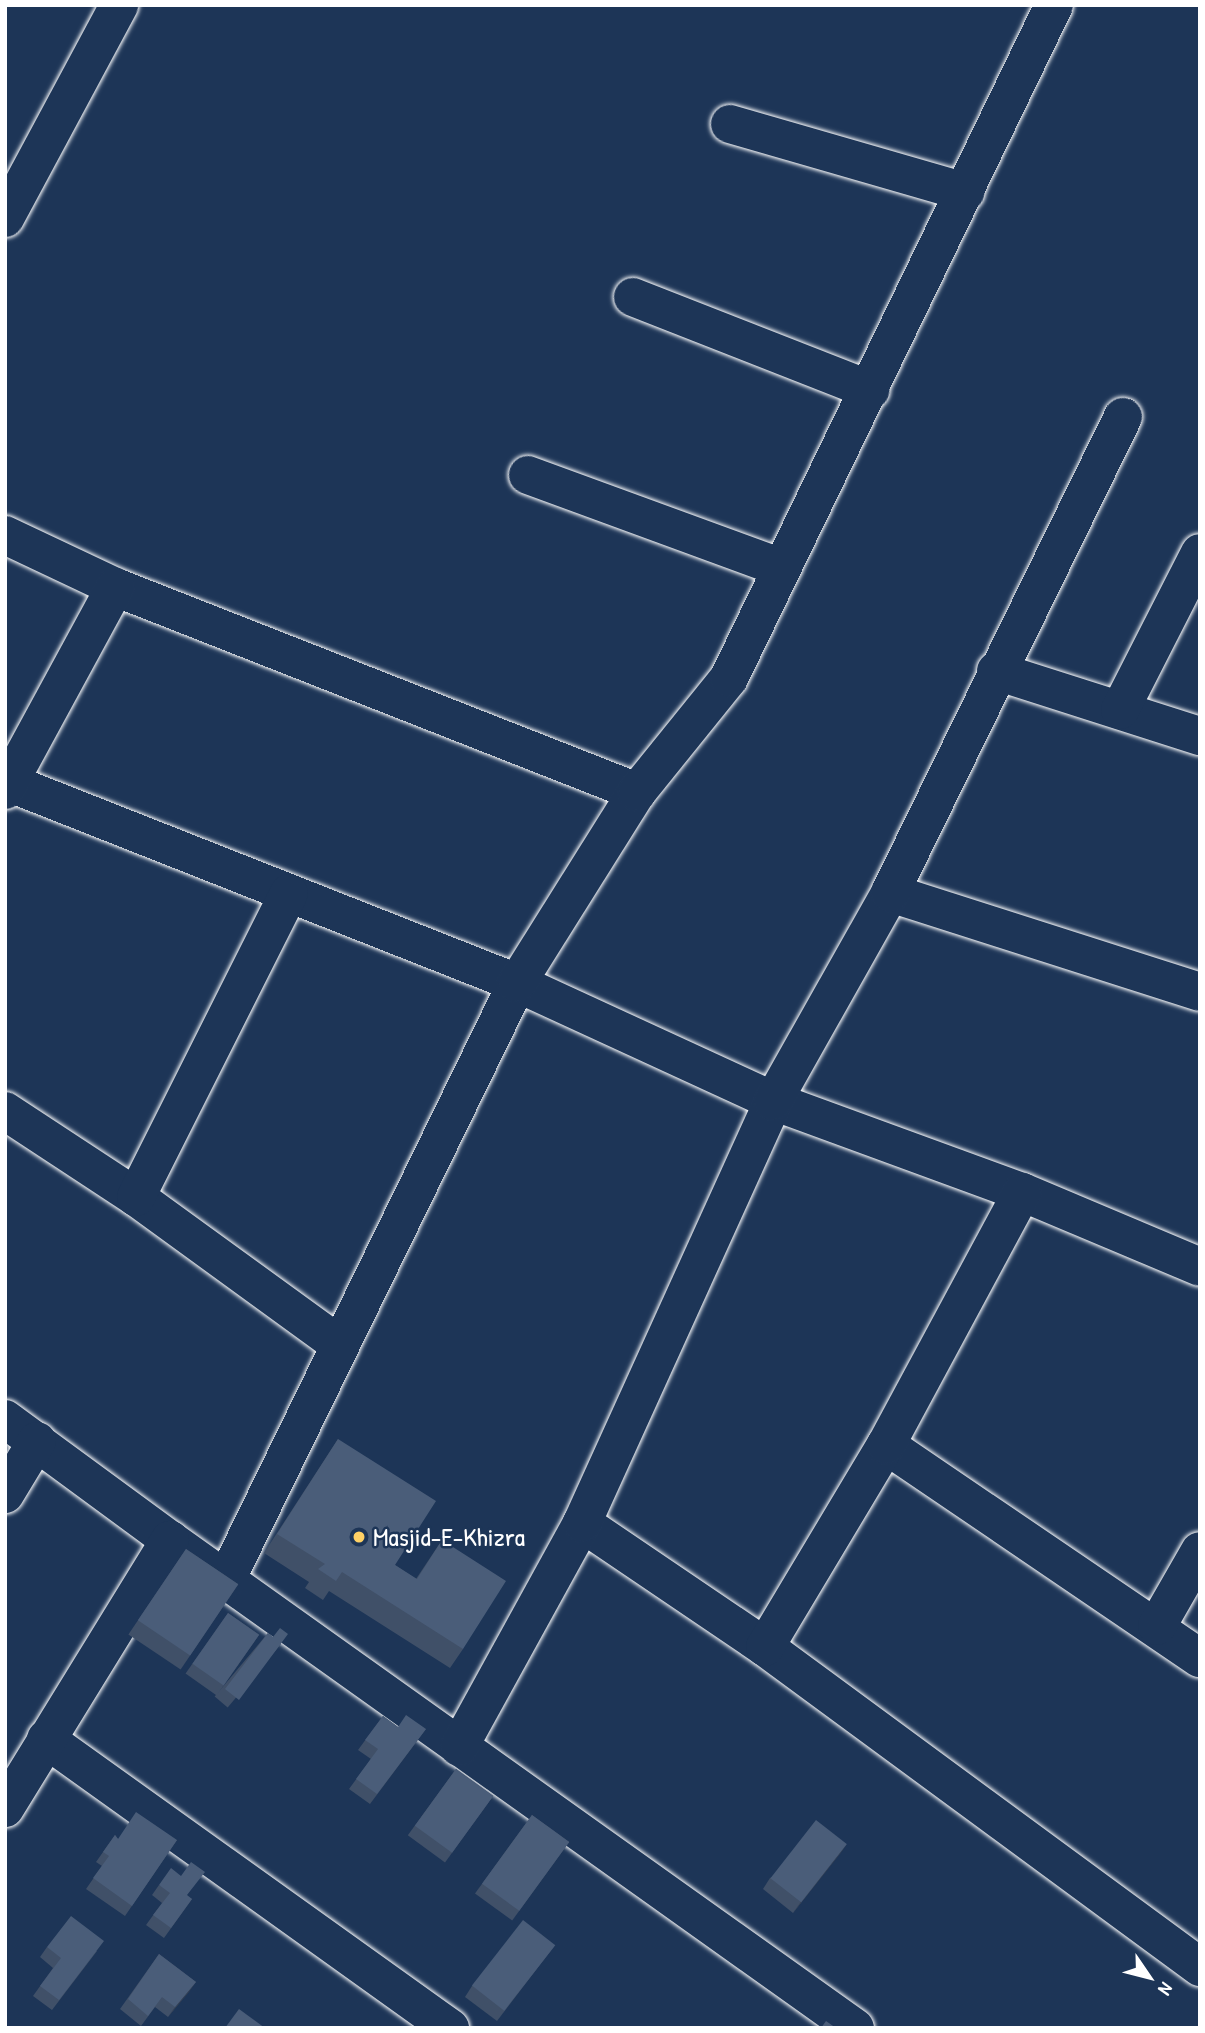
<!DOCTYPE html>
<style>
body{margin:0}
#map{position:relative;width:1205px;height:2033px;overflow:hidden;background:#1d3557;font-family:"Patrick Hand",sans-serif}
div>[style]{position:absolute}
.roads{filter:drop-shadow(0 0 2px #fff) drop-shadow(0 0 2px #fff)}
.street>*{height:38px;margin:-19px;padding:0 19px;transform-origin:19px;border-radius:19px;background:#1d3557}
.secondary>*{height:38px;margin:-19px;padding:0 19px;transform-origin:19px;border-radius:19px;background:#1d3557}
.wall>*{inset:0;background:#405068;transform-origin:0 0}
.shaded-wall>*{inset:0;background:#344155}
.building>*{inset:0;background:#4a5d79;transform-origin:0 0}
.dots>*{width:19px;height:19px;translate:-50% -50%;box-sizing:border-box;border:4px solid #1d3557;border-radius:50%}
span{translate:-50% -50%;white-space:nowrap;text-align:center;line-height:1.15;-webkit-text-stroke:5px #1d3557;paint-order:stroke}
.poi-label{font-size:26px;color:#fff}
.left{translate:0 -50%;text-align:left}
.frame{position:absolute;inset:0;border:7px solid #fff;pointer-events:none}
.north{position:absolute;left:1114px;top:1942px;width:70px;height:70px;-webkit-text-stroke:5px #1d3557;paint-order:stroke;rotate:125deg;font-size:19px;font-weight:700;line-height:28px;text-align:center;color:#fff}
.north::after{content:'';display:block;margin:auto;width:24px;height:32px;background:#fff;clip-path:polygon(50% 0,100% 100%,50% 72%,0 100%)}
</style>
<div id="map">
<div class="roads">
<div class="street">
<div style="left:730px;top:124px;width:245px;rotate:16.1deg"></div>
<div style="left:633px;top:297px;width:255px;rotate:21.4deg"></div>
<div style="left:528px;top:475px;width:270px;rotate:20.1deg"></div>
<div style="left:5px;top:535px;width:122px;rotate:25.3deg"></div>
<div style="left:115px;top:587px;width:561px;rotate:21.44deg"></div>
<div style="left:996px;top:671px;width:214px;rotate:17.7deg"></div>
<div style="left:1120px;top:710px;width:176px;rotate:-63deg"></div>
<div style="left:10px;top:783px;width:545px;rotate:21.53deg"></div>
<div style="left:517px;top:983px;width:282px;rotate:24.7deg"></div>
<div style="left:773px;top:1101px;width:265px;rotate:20.1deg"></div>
<div style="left:1022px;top:1192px;width:193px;rotate:22.8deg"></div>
<div style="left:5px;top:790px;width:231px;rotate:-61.5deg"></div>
<div style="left:890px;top:893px;width:325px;rotate:17.7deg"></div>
<div style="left:5px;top:1111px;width:157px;rotate:33.3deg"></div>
<div style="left:136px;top:1197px;width:252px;rotate:36deg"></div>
<div style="left:136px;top:1197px;width:340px;rotate:-63.3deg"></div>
<div style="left:5px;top:1419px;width:205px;rotate:36.3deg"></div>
<div style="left:170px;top:1540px;width:841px;rotate:35.47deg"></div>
<div style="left:886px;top:1445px;width:379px;rotate:34.2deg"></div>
<div style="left:5px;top:1494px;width:62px;rotate:-58.9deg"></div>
<div style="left:582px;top:1523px;width:221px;rotate:34.1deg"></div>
<div style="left:765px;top:1647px;width:540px;rotate:36.34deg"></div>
<div style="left:226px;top:1580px;width:664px;rotate:-64.01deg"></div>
<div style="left:517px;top:983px;width:226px;rotate:-57.9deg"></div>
<div style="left:637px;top:792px;width:146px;rotate:-51.1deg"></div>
<div style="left:729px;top:678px;width:747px;rotate:-64.22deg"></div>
<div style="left:1157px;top:1626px;width:86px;rotate:-60.2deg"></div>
<div style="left:765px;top:1647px;width:235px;rotate:-59.1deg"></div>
<div style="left:886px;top:1445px;width:287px;rotate:-61.7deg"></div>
<div style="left:46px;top:1739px;width:497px;rotate:35.6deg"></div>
<div style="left:459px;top:1747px;width:256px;rotate:-61.2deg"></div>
<div style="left:582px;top:1523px;width:463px;rotate:-65.6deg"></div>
<div style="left:773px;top:1101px;width:239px;rotate:-60.6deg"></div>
<div style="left:890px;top:893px;width:530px;rotate:-63.92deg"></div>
<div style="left:5px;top:1808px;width:315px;rotate:-58.4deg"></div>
</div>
<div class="secondary">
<div style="left:5px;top:218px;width:242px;rotate:-61.8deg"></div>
</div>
</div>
<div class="wall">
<div style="clip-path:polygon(338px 1439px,395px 1565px,416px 1579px,442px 1540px,463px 1649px,450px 1668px,329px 1591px,323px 1600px,305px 1588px,309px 1582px,264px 1553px)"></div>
<div style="left:186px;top:1549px;width:63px;height:103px;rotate:34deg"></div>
<div style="left:228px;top:1613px;width:38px;height:74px;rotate:35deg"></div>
<div style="left:268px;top:1633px;width:17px;height:83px;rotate:40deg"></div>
<div style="clip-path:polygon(383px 1716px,398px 1727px,426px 1729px,370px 1804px,349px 1789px,371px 1759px,358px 1750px)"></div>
<div style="left:456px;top:1769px;width:46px;height:82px;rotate:36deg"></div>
<div style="left:532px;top:1815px;width:46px;height:97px;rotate:36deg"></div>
<div style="clip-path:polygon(115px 1835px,118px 1839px,177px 1840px,125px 1916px,86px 1889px,102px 1866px,96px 1862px)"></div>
<div style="clip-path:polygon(847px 1844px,793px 1913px,763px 1889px,770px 1878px)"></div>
<div style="clip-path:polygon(159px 1885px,187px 1896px,192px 1899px,164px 1938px,146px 1925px,162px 1903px,152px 1895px)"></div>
<div style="clip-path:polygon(555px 1945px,497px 2021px,465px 1997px,472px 1986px)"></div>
<div style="clip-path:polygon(47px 1947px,97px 1951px,52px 2010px,33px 1996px,53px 1968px,40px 1957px)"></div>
<div style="clip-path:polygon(159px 1954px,196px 1982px,168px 2017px,155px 2007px,141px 2026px,120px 2009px)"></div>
</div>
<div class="shaded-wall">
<div style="clip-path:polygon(847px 1844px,840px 1854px,793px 1913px,800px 1903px)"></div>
<div style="clip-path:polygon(196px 1982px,189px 1992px,168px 2017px,175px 2007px)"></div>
</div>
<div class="building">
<div style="clip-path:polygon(338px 1439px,436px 1501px,395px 1565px,417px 1579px,442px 1540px,506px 1581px,463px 1649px,342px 1572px,336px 1581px,318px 1569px,325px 1564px,277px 1534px)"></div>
<div style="left:186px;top:1549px;width:63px;height:86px;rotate:34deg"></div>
<div style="left:228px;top:1613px;width:38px;height:62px;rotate:35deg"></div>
<div style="clip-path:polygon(280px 1628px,288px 1634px,239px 1700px,225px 1689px,268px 1633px,273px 1637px)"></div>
<div style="clip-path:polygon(406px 1715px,426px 1729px,377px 1794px,356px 1779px,378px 1749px,365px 1740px,383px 1716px,398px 1727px)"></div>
<div style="left:456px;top:1769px;width:46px;height:70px;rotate:36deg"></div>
<div style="clip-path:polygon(136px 1812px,177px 1840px,132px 1906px,93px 1878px,109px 1856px,103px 1852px,115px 1835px,118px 1839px)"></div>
<div style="left:532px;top:1815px;width:46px;height:85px;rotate:36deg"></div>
<div style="left:816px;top:1820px;width:39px;height:74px;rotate:38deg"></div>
<div style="clip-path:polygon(191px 1862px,205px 1872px,187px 1895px,192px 1899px,171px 1928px,153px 1915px,170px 1893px,159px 1885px,171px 1868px,181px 1876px)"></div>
<div style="clip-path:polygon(71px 1916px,104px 1941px,59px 2000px,40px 1986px,61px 1958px,47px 1947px)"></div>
<div style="left:523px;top:1920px;width:41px;height:83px;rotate:38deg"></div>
<div style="clip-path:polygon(159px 1954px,196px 1982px,175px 2007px,162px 1997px,148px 2016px,128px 1999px)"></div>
<div style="clip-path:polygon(239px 2009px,265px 2028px,225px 2028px)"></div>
<div style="clip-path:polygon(826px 2021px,836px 2028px,821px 2028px)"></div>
</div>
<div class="dots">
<div style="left:359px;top:1537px;background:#ffd166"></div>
</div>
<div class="poi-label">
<span class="left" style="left:373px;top:1537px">Masjid-E-Khizra</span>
</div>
<div class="frame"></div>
<div class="north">N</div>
</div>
